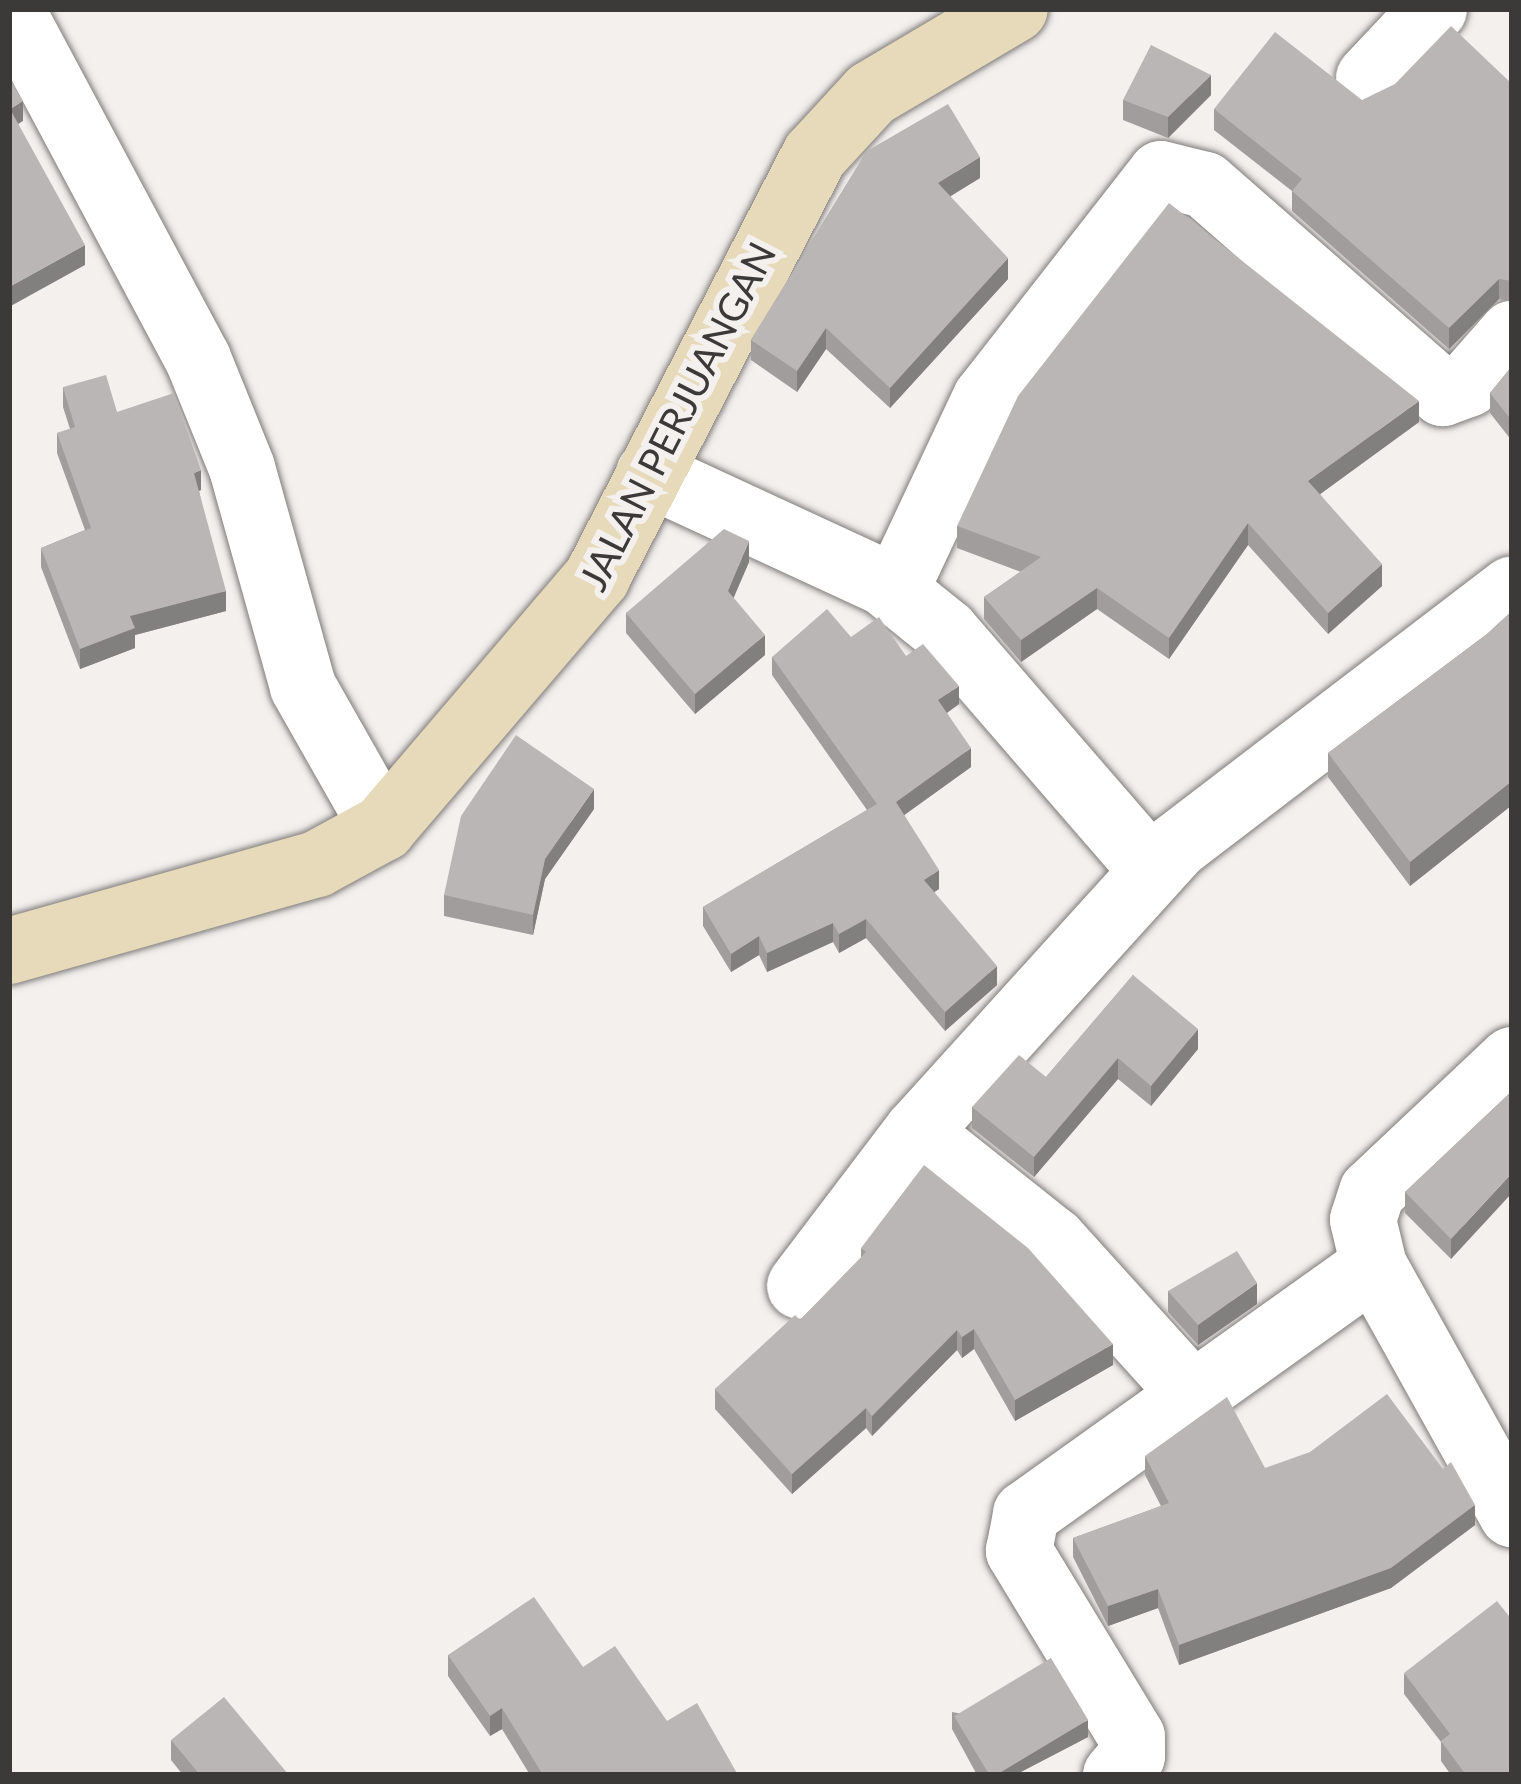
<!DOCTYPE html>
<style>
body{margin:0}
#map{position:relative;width:1521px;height:1784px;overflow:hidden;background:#f4f0ee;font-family:Lato,sans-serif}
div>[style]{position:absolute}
.roads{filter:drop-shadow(0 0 3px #7f7c7a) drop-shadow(0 0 3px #7f7c7a)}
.street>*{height:66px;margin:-33px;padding:0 33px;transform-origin:33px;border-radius:33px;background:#fff}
.secondary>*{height:66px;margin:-33px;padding:0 33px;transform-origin:33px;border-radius:33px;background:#e6dabb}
.wall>*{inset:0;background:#a09d9c}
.shaded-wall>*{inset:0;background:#827f7f}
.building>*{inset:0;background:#bab6b5;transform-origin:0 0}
span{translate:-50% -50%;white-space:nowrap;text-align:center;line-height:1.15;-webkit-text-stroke:12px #f4f0ee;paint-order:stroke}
.street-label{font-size:39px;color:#3c3a39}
.frame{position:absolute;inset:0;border:12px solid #3c3a39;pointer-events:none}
</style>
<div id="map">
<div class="roads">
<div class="street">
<div style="left:11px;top:9px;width:397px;rotate:61.9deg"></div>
<div style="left:198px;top:359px;width:118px;rotate:68deg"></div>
<div style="left:242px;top:468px;width:227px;rotate:74.4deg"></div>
<div style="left:303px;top:687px;width:162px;rotate:60.4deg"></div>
<div style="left:1369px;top:78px;width:95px;rotate:-46.7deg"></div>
<div style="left:649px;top:474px;width:260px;rotate:24.8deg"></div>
<div style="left:885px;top:583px;width:78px;rotate:38.8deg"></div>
<div style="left:946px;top:632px;width:315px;rotate:49.1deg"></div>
<div style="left:895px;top:591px;width:213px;rotate:-64.8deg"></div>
<div style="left:986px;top:398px;width:284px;rotate:-52deg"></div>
<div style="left:1161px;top:174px;width:45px;rotate:14deg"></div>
<div style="left:1205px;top:185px;width:316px;rotate:41.2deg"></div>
<div style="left:1443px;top:393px;width:27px;rotate:-20deg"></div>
<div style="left:1468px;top:384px;width:67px;rotate:-48.7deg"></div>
<div style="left:1512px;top:1060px;width:192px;rotate:136.7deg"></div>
<div style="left:1372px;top:1192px;width:29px;rotate:108deg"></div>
<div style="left:1363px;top:1220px;width:47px;rotate:76.6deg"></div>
<div style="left:1374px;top:1266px;width:284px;rotate:60.9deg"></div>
<div style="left:800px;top:1286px;width:193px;rotate:-52.8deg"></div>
<div style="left:1194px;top:1396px;width:209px;rotate:-132.1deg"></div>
<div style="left:1054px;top:1241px;width:175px;rotate:-141.5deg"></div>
<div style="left:917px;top:1132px;width:384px;rotate:-47.8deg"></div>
<div style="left:1175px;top:847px;width:424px;rotate:-37.4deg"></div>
<div style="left:1116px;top:1775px;width:25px;rotate:-50deg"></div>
<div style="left:1132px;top:1756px;width:19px;rotate:-90deg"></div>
<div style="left:1132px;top:1737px;width:218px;rotate:-121.3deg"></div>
<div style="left:1019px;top:1551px;width:38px;rotate:-79deg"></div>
<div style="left:1026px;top:1514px;width:427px;rotate:-35.5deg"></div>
</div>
<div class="secondary">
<div style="left:9px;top:951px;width:320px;rotate:-15.8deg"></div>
<div style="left:317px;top:864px;width:75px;rotate:-28.6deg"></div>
<div style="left:383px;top:828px;width:330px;rotate:-49.5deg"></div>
<div style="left:597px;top:577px;width:475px;rotate:-62.7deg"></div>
<div style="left:815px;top:155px;width:83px;rotate:-47.4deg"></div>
<div style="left:871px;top:94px;width:167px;rotate:-30.6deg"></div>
</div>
</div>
<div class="wall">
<div style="clip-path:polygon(1512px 84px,1512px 302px,1499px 299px,1449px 349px,1292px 211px,1292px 191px,1214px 130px,1214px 109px,1362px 100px)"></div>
<div style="clip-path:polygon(1211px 95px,1168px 138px,1123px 120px,1123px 100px)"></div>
<div style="clip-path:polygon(867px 151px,980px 178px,950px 196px,1008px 279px,890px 408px,826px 349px,797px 392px,751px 360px,751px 340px)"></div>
<div style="clip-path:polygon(1512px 366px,1512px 441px,1490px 413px,1490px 393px)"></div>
<div style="clip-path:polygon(63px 387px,117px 412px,201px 490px,199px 491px,226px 611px,135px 635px,135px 648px,80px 669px,41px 567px,41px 548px,85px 530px,57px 453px,57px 433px,70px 429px,63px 407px)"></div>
<div style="clip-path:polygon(1419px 422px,1320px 494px,1382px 586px,1328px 634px,1248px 545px,1169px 659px,1097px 609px,1021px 662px,984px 619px,984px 597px,1021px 572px,957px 548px,957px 526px)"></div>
<div style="clip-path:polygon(749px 562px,733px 598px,765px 655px,695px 714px,626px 633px,626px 613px)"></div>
<div style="clip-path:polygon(1512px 611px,1512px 805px,1410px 886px,1328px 777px,1328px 753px,1487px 634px)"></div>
<div style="clip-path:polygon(851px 637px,906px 656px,959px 704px,947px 713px,971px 767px,904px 815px,939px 889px,934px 892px,997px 985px,945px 1031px,866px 938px,839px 953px,833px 942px,767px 972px,759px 955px,731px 972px,703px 926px,703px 907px,867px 810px,772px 675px,772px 657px)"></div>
<div style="clip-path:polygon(594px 809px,545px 879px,533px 935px,444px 916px,444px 895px)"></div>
<div style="clip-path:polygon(1133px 975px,1198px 1049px,1151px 1106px,1118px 1079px,1034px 1177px,972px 1128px,972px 1107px,1046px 1077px)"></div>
<div style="clip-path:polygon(1512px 1091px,1451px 1259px,1405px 1213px,1405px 1192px)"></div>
<div style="clip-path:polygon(861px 1248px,1113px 1365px,1015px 1421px,974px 1349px,962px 1358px,957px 1350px,872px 1436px,866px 1428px,792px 1494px,715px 1409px,715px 1389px,800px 1320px,861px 1258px)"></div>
<div style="clip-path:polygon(1168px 1291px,1257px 1304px,1198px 1345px,1168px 1312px)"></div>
<div style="clip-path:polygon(1512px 1408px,1512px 1436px,1509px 1431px,1509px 1411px)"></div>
<div style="clip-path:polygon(1145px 1456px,1265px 1468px,1475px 1525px,1391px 1588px,1179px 1665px,1158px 1608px,1108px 1626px,1073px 1557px,1073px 1538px,1161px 1506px,1145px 1475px)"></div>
<div style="clip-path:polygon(448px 1655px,583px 1667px,667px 1721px,738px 1775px,530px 1775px,502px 1729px,490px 1736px,448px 1676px)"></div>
<div style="clip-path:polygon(1404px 1673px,1512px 1775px,1451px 1775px,1441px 1761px,1441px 1742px,1404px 1694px)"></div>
<div style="clip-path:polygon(952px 1712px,1088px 1737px,1015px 1775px,977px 1775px,952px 1729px)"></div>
<div style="clip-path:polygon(171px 1740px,288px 1775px,183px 1775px,171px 1760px)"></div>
</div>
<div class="shaded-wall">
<div style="clip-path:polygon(1211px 75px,1211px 95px,1168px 138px,1168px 117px)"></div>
<div style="clip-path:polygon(23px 101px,23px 121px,10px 129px,10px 109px)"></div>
<div style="clip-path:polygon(980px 157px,980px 178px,938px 204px,938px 183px)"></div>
<div style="clip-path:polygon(85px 245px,85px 265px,9px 307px,9px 287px)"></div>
<div style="clip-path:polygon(1008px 258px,1008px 279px,890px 408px,890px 388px)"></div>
<div style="clip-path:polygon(1499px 279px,1499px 299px,1449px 349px,1449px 328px)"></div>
<div style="clip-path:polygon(826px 328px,826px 349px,797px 392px,797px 371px)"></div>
<div style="clip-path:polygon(1419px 401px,1419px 422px,1308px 503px,1308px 481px)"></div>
<div style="clip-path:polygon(201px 470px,201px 490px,194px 493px,194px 473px)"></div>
<div style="clip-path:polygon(1248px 523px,1248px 545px,1169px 659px,1169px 638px)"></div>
<div style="clip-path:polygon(749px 541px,749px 562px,728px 611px,728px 591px)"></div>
<div style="clip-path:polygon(1382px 564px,1382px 586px,1328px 634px,1328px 613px)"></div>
<div style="clip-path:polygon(1097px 588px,1097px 609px,1021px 662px,1021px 640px)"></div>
<div style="clip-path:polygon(226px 591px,226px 611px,135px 635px,135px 648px,80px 669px,80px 649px,130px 616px)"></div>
<div style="clip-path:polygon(765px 635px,765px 655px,695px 714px,695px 694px)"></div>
<div style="clip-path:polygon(959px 686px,959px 704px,938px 719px,938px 700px)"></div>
<div style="clip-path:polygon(971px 748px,971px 767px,896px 821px,896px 802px)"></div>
<div style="clip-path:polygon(1512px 781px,1512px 805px,1410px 886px,1410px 862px)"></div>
<div style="clip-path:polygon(594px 789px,594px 809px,545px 879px,533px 935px,533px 915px,545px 859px)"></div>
<div style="clip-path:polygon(939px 870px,939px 889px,924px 899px,924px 880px)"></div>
<div style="clip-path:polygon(866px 919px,866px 938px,839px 953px,839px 934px)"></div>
<div style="clip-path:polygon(833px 923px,833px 942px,767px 972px,767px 953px)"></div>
<div style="clip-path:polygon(759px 936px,759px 955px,731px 972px,731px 954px)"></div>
<div style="clip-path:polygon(997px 966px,997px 985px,945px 1031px,945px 1012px)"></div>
<div style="clip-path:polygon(1198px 1029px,1198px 1049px,1151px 1106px,1151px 1086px)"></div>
<div style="clip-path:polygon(1118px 1058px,1118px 1079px,1034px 1177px,1034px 1157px)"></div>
<div style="clip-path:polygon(1512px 1173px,1512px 1193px,1451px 1259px,1451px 1239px)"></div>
<div style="clip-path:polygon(1257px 1283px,1257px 1304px,1198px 1345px,1198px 1325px)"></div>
<div style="clip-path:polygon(974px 1329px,974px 1349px,962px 1358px,962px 1337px)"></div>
<div style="clip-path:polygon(957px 1330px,957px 1350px,872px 1436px,872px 1416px)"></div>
<div style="clip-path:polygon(1113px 1344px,1113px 1365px,1015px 1421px,1015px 1400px)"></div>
<div style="clip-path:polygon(866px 1408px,866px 1428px,792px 1494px,792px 1474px)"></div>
<div style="clip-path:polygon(1475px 1505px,1475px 1525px,1391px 1588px,1179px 1665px,1179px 1645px)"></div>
<div style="clip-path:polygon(1158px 1589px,1158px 1608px,1108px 1626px,1108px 1606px)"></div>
<div style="clip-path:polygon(502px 1708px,502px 1729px,490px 1736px,490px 1716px)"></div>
<div style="clip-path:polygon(1088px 1720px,1088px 1737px,1015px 1775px,985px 1775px)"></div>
</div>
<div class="building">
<div style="clip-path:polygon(1451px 26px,1512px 84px,1512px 281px,1499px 279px,1449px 328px,1292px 191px,1302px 179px,1214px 109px,1275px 32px,1362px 100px,1395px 84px)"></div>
<div style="clip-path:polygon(1151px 45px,1211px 75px,1168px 117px,1123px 100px)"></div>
<div style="clip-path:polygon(9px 78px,23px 101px,10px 109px,85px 245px,9px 287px)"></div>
<div style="clip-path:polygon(948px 104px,980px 157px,938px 183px,1008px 258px,890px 388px,826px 328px,797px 371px,751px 340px,867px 151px)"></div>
<div style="clip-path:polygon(1169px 203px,1419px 401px,1308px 481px,1382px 564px,1328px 613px,1248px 523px,1169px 638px,1097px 588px,1021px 640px,984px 597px,1041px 557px,957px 526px,1018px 396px)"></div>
<div style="clip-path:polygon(1512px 366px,1512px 421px,1490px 393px)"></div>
<div style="clip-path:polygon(106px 375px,117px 412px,174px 393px,201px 470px,194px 473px,226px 591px,130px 616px,135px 628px,80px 649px,41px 548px,91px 528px,57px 433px,75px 427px,63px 387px)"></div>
<div style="clip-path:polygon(724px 529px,749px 541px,728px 591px,765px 635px,695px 694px,626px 613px)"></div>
<div style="clip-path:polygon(827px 609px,851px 637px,879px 617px,906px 656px,923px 644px,959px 686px,938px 700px,971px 748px,896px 802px,939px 870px,924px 880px,997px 966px,945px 1012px,866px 919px,839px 934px,833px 923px,767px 953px,759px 936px,731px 954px,703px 907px,877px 804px,772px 657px)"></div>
<div style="clip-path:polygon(1512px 611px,1512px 781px,1410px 862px,1328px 753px,1487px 634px)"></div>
<div style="clip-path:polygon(516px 735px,594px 789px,545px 859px,533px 915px,444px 895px,461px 816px)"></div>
<div style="clip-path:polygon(1133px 975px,1198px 1029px,1151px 1086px,1118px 1058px,1034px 1157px,972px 1107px,1019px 1055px,1046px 1077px)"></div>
<div style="clip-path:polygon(1512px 1091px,1512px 1173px,1451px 1239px,1405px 1192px)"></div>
<div style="clip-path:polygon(924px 1165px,1028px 1248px,1113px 1344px,1015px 1400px,974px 1329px,962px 1337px,957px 1330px,872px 1416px,866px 1408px,792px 1474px,715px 1389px,795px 1315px,800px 1320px,866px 1252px,861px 1248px)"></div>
<div style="clip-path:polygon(1237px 1251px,1257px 1283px,1198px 1325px,1168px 1291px)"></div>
<div style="clip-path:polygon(1387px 1394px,1443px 1469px,1451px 1462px,1475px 1505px,1391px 1568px,1179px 1645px,1158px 1589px,1108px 1606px,1073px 1538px,1169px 1503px,1145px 1456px,1227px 1397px,1265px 1468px,1310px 1452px)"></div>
<div style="clip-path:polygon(534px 1597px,583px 1667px,615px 1646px,667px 1721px,697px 1703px,738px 1775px,543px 1775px,502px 1708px,490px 1716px,448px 1655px)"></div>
<div style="clip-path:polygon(1497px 1601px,1512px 1620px,1512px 1775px,1466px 1775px,1441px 1741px,1450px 1734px,1404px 1673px)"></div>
<div style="left:1051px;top:1658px;width:72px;height:113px;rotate:59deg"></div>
<div style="clip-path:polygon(224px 1697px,288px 1774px,286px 1775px,200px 1775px,171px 1740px)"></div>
</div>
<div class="street-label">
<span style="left:677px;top:416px;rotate:-63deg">JALAN PERJUANGAN</span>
</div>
<div class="frame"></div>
</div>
